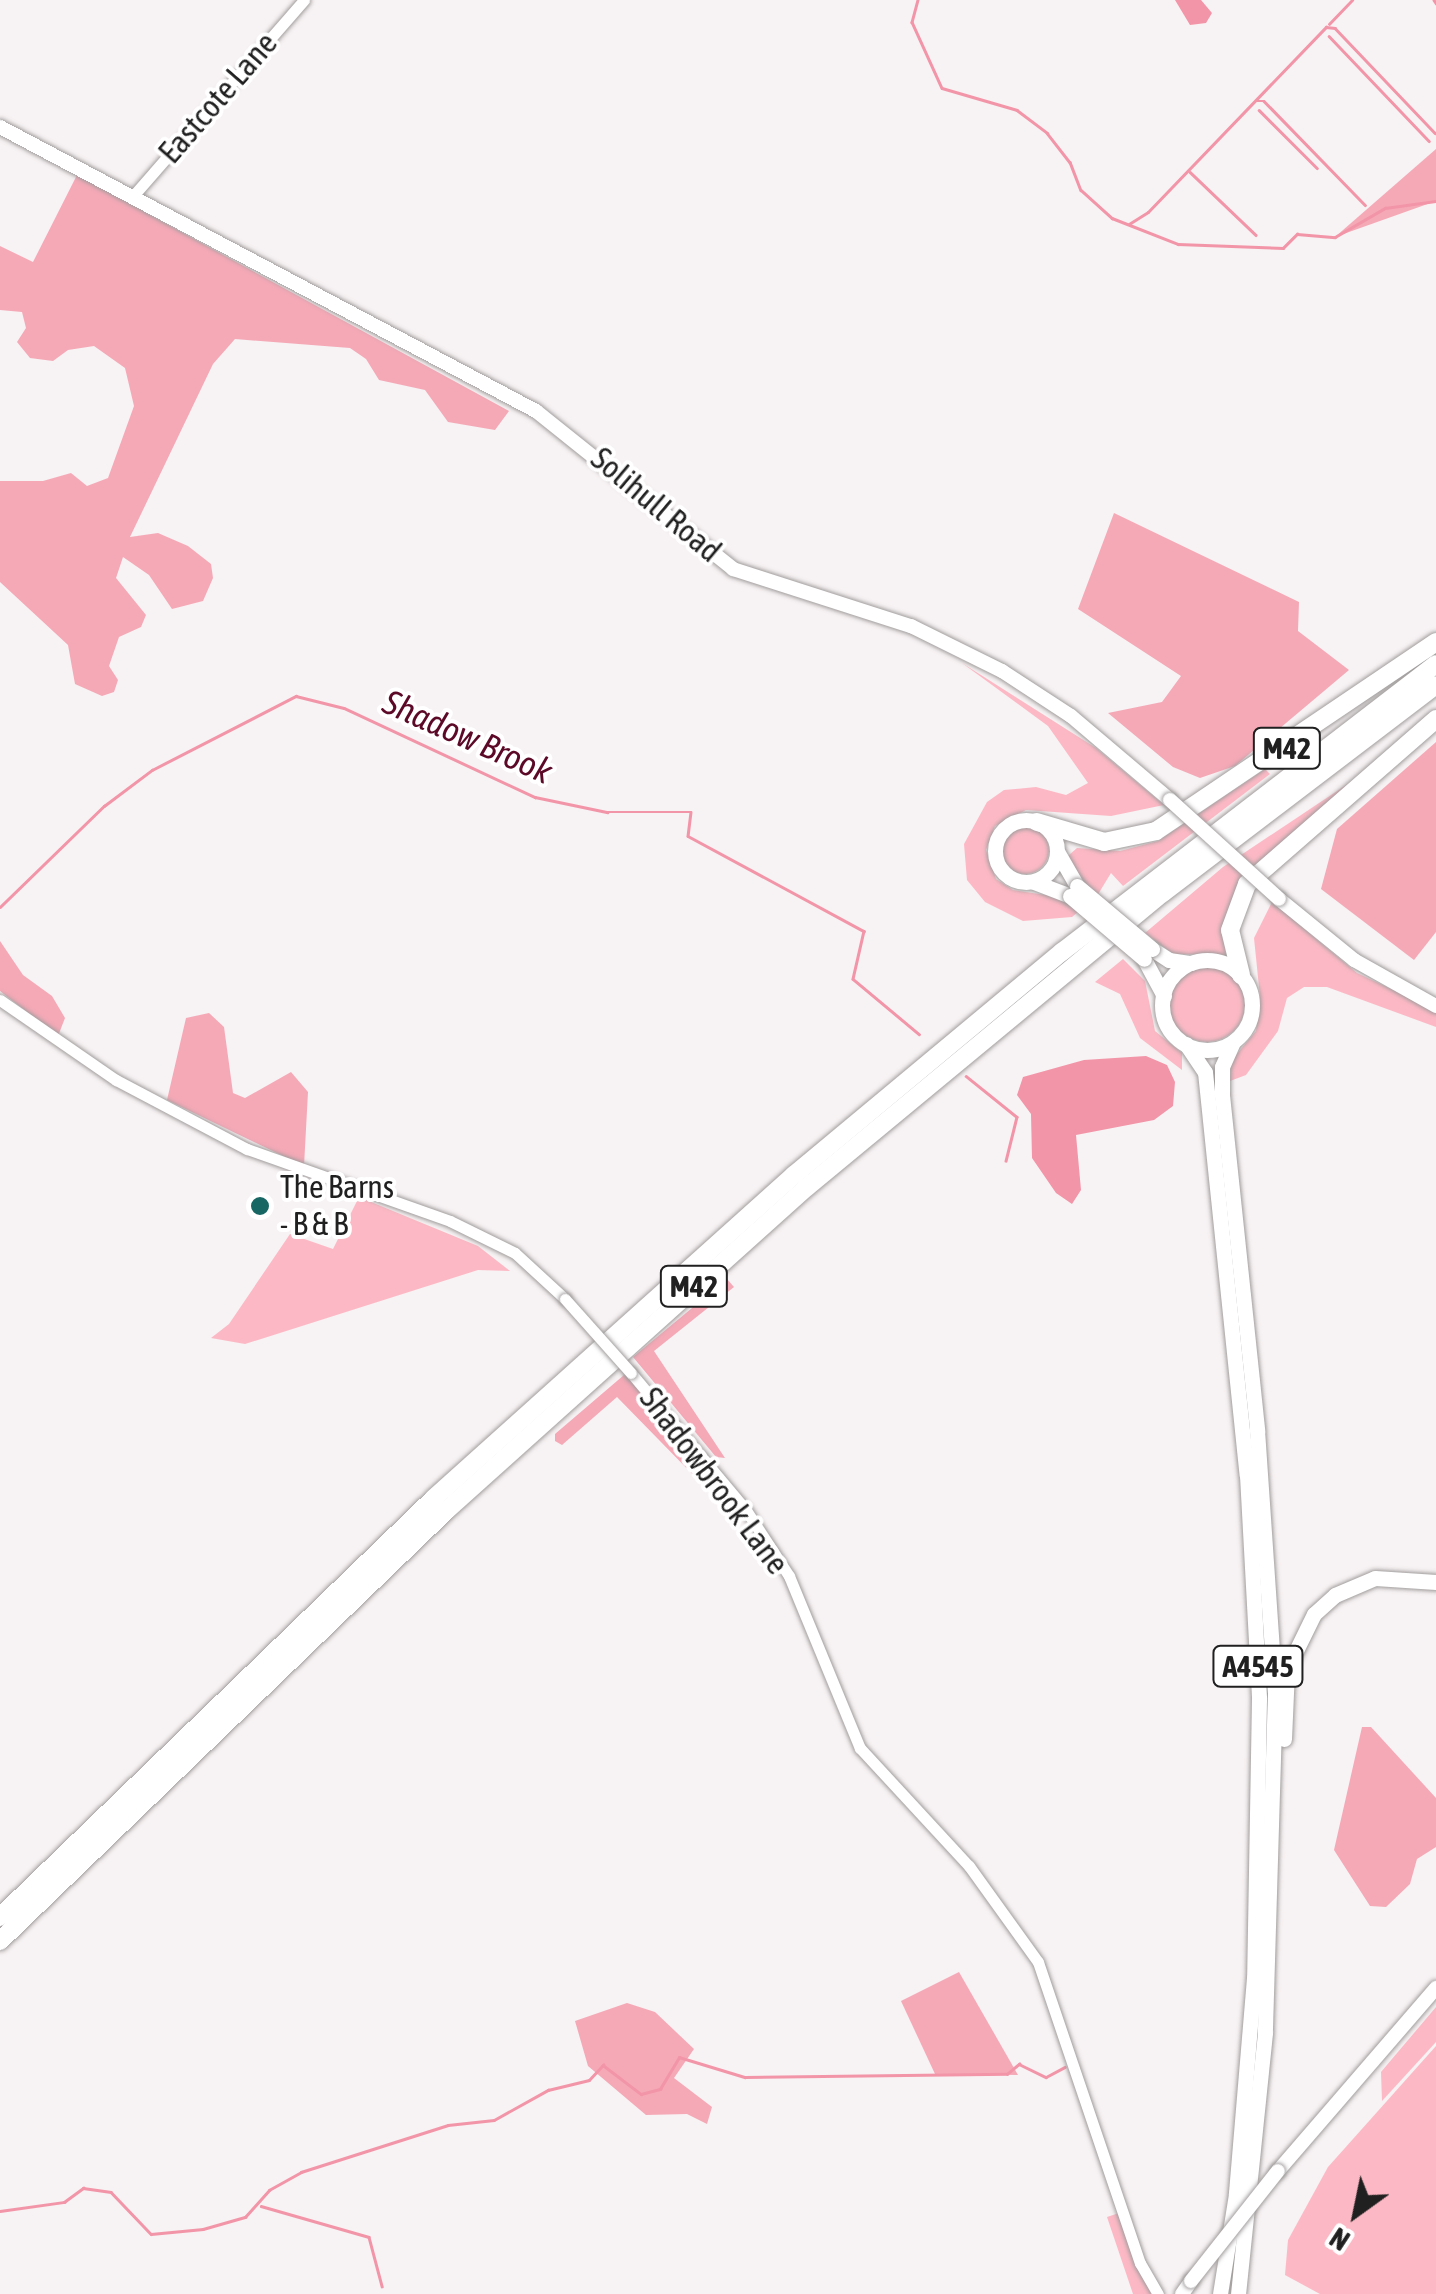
<!DOCTYPE html>
<style>
body{margin:0}
#map{position:relative;width:1436px;height:2294px;overflow:hidden;background:#f7f2f3;font-family:"Asap Condensed",sans-serif}
div>[style]{position:absolute}
.green>*{inset:0;background:#fcb9c5}
.round{border-radius:50%}
.forest>*{inset:0;background:#f5a9b7}
.water>*{inset:0;background:#f295a8}
.stream>*{height:2.5px;margin:-1.25px;padding:0 1.25px;transform-origin:1.25px;border-radius:1.25px;background:#f295a8}
.roads{filter:drop-shadow(0 0 2px #a19d9d) drop-shadow(0 0 2px #a19d9d)}
.tertiary>*{height:11px;margin:-5.5px;padding:0 5.5px;transform-origin:5.5px;border-radius:5.5px;background:#fff}
.secondary>*{height:14px;margin:-7px;padding:0 7px;transform-origin:7px;border-radius:7px;background:#fff}
.trunk>*{height:15px;margin:-7.5px;padding:0 7.5px;transform-origin:7.5px;border-radius:7.5px;background:#fff}
.trunk>.ring{margin:-7.5px;padding:0;box-sizing:content-box;background:none;border:15px solid #fff;border-radius:50%}
.motorway>*{height:18px;margin:-9px;padding:0 9px;transform-origin:9px;border-radius:9px;background:#fff}
.bridges{filter:drop-shadow(0 0 2px #a19d9d) drop-shadow(0 0 2px #a19d9d)}
.tertiary-bridge>*{height:11px;margin:-5.5px;padding:0 5.5px;transform-origin:5.5px;border-radius:5.5px;background:#fff}
.secondary-bridge>*{height:14px;margin:-7px;padding:0 7px;transform-origin:7px;border-radius:7px;background:#fff}
.trunk-bridge>*{height:15px;margin:-7.5px;padding:0 7.5px;transform-origin:7.5px;border-radius:7.5px;background:#fff}
.dots>*{width:28px;height:28px;translate:-50% -50%;box-sizing:border-box;border:5px solid #fff;border-radius:50%}
span{translate:-50% -50%;white-space:nowrap;text-align:center;line-height:1.15;-webkit-text-stroke:8px #fff;paint-order:stroke}
.shield-label span{padding:2px 8px;background:#fff;border:2px solid;border-radius:8px;-webkit-text-stroke-width:0}
.shield-label{font-size:30px;color:#212020;font-weight:700}
.street-label{font-size:32px;color:#212020}
.poi-label{font-size:32px;color:#212020}
.left{translate:0 -50%;text-align:left}
.water-label{font-size:35px;color:#5c0927;font-style:italic}
.north{position:absolute;left:1306px;top:2164px;width:100px;height:100px;-webkit-text-stroke:8px #fff;paint-order:stroke;rotate:213deg;font-size:28px;font-weight:700;line-height:40px;text-align:center;color:#212020}
.north::after{content:'';display:block;margin:auto;width:35px;height:45px;background:#212020;clip-path:polygon(50% 0,100% 100%,50% 72%,0 100%)}
</style>
<div id="map">
<div class="green">
<div style="clip-path:polygon(962px 663px,1096px 748px,1164px 805px,1111px 816px,1026px 810px,995px 826px,986px 850px,996px 879px,1013px 890px,1059px 897px,1078px 912px,1072px 917px,1023px 921px,985px 902px,967px 880px,964px 844px,987px 802px,1004px 790px,1036px 787px,1066px 795px,1088px 783px,1048px 726px)"></div>
<div style="clip-path:polygon(1265px 769px,1270px 774px,1123px 886px,1111px 873px,1097px 896px,1078px 878px,1068px 856px,1077px 848px,1120px 851px,1158px 841px)"></div>
<div style="clip-path:polygon(1349px 783px,1244px 878px,1222px 929px,1226px 955px,1173px 954px,1145px 933px,1223px 867px)"></div>
<div class="round" style="left:1001px;top:826px;width:48px;height:48px"></div>
<div style="clip-path:polygon(1272px 902px,1357px 973px,1436px 1010px,1436px 1027px,1327px 987px,1304px 987px,1287px 998px,1278px 1031px,1246px 1075px,1230px 1081px,1231px 1061px,1256px 1031px,1260px 997px,1254px 938px)"></div>
<div style="clip-path:polygon(1123px 959px,1145px 981px,1155px 1031px,1182px 1053px,1182px 1070px,1140px 1038px,1120px 994px,1095px 982px)"></div>
<div class="round" style="left:1169px;top:966px;width:76px;height:76px"></div>
<div style="clip-path:polygon(359px 1197px,478px 1246px,510px 1271px,478px 1270px,245px 1344px,211px 1338px,229px 1324px,290px 1234px,333px 1249px)"></div>
<div style="clip-path:polygon(1436px 2007px,1436px 2042px,1382px 2101px,1381px 2072px)"></div>
<div style="clip-path:polygon(1436px 2046px,1436px 2294px,1320px 2294px,1285px 2275px,1288px 2240px,1328px 2167px)"></div>
<div style="clip-path:polygon(1119px 2213px,1138px 2270px,1152px 2294px,1133px 2294px,1107px 2217px)"></div>
</div>
<div class="forest">
<div style="clip-path:polygon(1436px 149px,1436px 201px,1335px 237px)"></div>
<div style="clip-path:polygon(77px 175px,509px 411px,495px 430px,448px 422px,425px 390px,379px 380px,366px 359px,350px 348px,235px 339px,213px 364px,130px 537px,158px 533px,188px 546px,211px 564px,213px 578px,203px 601px,172px 609px,149px 575px,123px 557px,116px 578px,146px 615px,141px 627px,119px 637px,109px 666px,118px 680px,114px 692px,102px 696px,75px 684px,68px 645px,0 582px,0 481px,43px 481px,71px 473px,87px 486px,108px 478px,134px 406px,125px 368px,94px 346px,68px 350px,53px 361px,30px 358px,17px 342px,26px 328px,22px 312px,0 310px,0 246px,33px 262px)"></div>
<div style="clip-path:polygon(1114px 513px,1299px 602px,1298px 631px,1349px 670px,1235px 766px,1200px 778px,1173px 767px,1108px 713px,1162px 702px,1181px 676px,1078px 609px)"></div>
<div style="clip-path:polygon(1436px 742px,1436px 932px,1414px 960px,1321px 889px,1337px 829px)"></div>
<div style="clip-path:polygon(0 941px,23px 975px,52px 996px,65px 1018px,58px 1036px,0 991px)"></div>
<div style="clip-path:polygon(209px 1013px,224px 1027px,233px 1093px,245px 1098px,291px 1072px,308px 1092px,304px 1166px,167px 1100px,186px 1018px)"></div>
<div style="clip-path:polygon(727px 1279px,734px 1287px,654px 1351px,725px 1458px,716px 1457px,633px 1357px)"></div>
<div style="clip-path:polygon(624px 1375px,633px 1379px,710px 1481px,702px 1484px,617px 1397px,562px 1445px,555px 1441px,555px 1434px)"></div>
<div style="clip-path:polygon(1362px 1727px,1371px 1727px,1436px 1798px,1436px 1847px,1417px 1859px,1410px 1884px,1386px 1907px,1370px 1906px,1334px 1850px)"></div>
<div style="clip-path:polygon(959px 1972px,1018px 2075px,935px 2074px,901px 2001px)"></div>
<div style="clip-path:polygon(627px 2003px,655px 2012px,694px 2049px,674px 2078px,712px 2107px,707px 2124px,687px 2114px,646px 2115px,588px 2066px,575px 2021px)"></div>
</div>
<div class="water">
<div style="clip-path:polygon(1175px 0,1201px 0,1212px 13px,1206px 23px,1190px 25px)"></div>
<div style="clip-path:polygon(1146px 1056px,1167px 1065px,1175px 1082px,1173px 1106px,1154px 1120px,1076px 1135px,1081px 1190px,1072px 1204px,1056px 1193px,1032px 1158px,1031px 1114px,1017px 1095px,1023px 1077px,1084px 1060px)"></div>
</div>
<div class="stream">
<div style="left:918px;top:0;width:23px;rotate:105deg"></div>
<div style="left:912px;top:22px;width:72px;rotate:65.6deg"></div>
<div style="left:942px;top:88px;width:78px;rotate:16.3deg"></div>
<div style="left:1017px;top:110px;width:38px;rotate:37deg"></div>
<div style="left:1047px;top:133px;width:37px;rotate:52deg"></div>
<div style="left:1070px;top:162px;width:30px;rotate:69deg"></div>
<div style="left:1081px;top:190px;width:42px;rotate:42.1deg"></div>
<div style="left:1112px;top:218px;width:71px;rotate:21.5deg"></div>
<div style="left:1178px;top:244px;width:105px;rotate:2.2deg"></div>
<div style="left:1283px;top:248px;width:20px;rotate:-45deg"></div>
<div style="left:1297px;top:234px;width:38px;rotate:5deg"></div>
<div style="left:1335px;top:237px;width:58px;rotate:-30.1deg"></div>
<div style="left:1385px;top:208px;width:51px;rotate:-7.8deg"></div>
<div style="left:1434px;top:0;width:4px;rotate:56deg"></div>
<div style="left:1329px;top:24px;width:33px;rotate:-46deg"></div>
<div style="left:1329px;top:36px;width:145px;rotate:46.4deg"></div>
<div style="left:1256px;top:101px;width:8px"></div>
<div style="left:1264px;top:101px;width:145px;rotate:45.8deg"></div>
<div style="left:1259px;top:110px;width:82px;rotate:45deg"></div>
<div style="left:1190px;top:172px;width:91px;rotate:43.7deg"></div>
<div style="left:1129px;top:224px;width:22px;rotate:-32deg"></div>
<div style="left:1148px;top:212px;width:257px;rotate:-46.1deg"></div>
<div style="left:1326px;top:27px;width:9px;rotate:6deg"></div>
<div style="left:1335px;top:28px;width:145px;rotate:46.4deg"></div>
<div style="left:0;top:907px;width:145px;rotate:-44.2deg"></div>
<div style="left:104px;top:806px;width:60px;rotate:-36.9deg"></div>
<div style="left:152px;top:770px;width:162px;rotate:-27.2deg"></div>
<div style="left:296px;top:696px;width:49px;rotate:14deg"></div>
<div style="left:344px;top:708px;width:211px;rotate:25deg"></div>
<div style="left:535px;top:797px;width:74px;rotate:11.8deg"></div>
<div style="left:607px;top:812px;width:84px"></div>
<div style="left:691px;top:812px;width:24px;rotate:97deg"></div>
<div style="left:688px;top:836px;width:200px;rotate:28.4deg"></div>
<div style="left:864px;top:931px;width:49px;rotate:102.9deg"></div>
<div style="left:853px;top:979px;width:86px;rotate:39.8deg"></div>
<div style="left:966px;top:1076px;width:65px;rotate:38.8deg"></div>
<div style="left:1017px;top:1117px;width:45px;rotate:104deg"></div>
<div style="left:261px;top:2206px;width:112px;rotate:16deg"></div>
<div style="left:369px;top:2237px;width:51px;rotate:75.1deg"></div>
<div style="left:0;top:2211px;width:65px;rotate:-8deg"></div>
<div style="left:64px;top:2202px;width:24px;rotate:-36deg"></div>
<div style="left:83px;top:2188px;width:28px;rotate:8deg"></div>
<div style="left:111px;top:2192px;width:58px;rotate:46.4deg"></div>
<div style="left:151px;top:2234px;width:52px;rotate:-5.5deg"></div>
<div style="left:203px;top:2229px;width:44px;rotate:-15.9deg"></div>
<div style="left:245px;top:2217px;width:36px;rotate:-48deg"></div>
<div style="left:269px;top:2190px;width:37px;rotate:-29deg"></div>
<div style="left:301px;top:2172px;width:154px;rotate:-17.7deg"></div>
<div style="left:448px;top:2125px;width:46px;rotate:-6.2deg"></div>
<div style="left:494px;top:2120px;width:62px;rotate:-29.1deg"></div>
<div style="left:548px;top:2090px;width:42px;rotate:-13.7deg"></div>
<div style="left:589px;top:2080px;width:21px;rotate:-47deg"></div>
<div style="left:603px;top:2065px;width:48px;rotate:37.3deg"></div>
<div style="left:641px;top:2094px;width:20px;rotate:-15deg"></div>
<div style="left:660px;top:2089px;width:37px;rotate:-59deg"></div>
<div style="left:679px;top:2057px;width:69px;rotate:16.9deg"></div>
<div style="left:745px;top:2077px;width:262px;rotate:-0.7deg"></div>
<div style="left:1007px;top:2074px;width:16px;rotate:-40deg"></div>
<div style="left:1019px;top:2064px;width:30px;rotate:26deg"></div>
<div style="left:1046px;top:2077px;width:21px;rotate:-28deg"></div>
</div>
<div class="roads">
<div class="tertiary">
<div style="left:133px;top:196px;width:260px;rotate:-48.9deg"></div>
<div style="left:0;top:1000px;width:141px;rotate:34.6deg"></div>
<div style="left:116px;top:1080px;width:148px;rotate:27.8deg"></div>
<div style="left:247px;top:1149px;width:215px;rotate:19.5deg"></div>
<div style="left:450px;top:1221px;width:72px;rotate:26.2deg"></div>
<div style="left:515px;top:1253px;width:68px;rotate:42.6deg"></div>
<div style="left:631px;top:1373px;width:179px;rotate:50deg"></div>
<div style="left:746px;top:1510px;width:79px;rotate:56.9deg"></div>
<div style="left:789px;top:1576px;width:186px;rotate:67.6deg"></div>
<div style="left:860px;top:1748px;width:161px;rotate:47.3deg"></div>
<div style="left:969px;top:1866px;width:118px;rotate:54.3deg"></div>
<div style="left:1038px;top:1962px;width:318px;rotate:71.3deg"></div>
<div style="left:1140px;top:2263px;width:36px;rotate:60deg"></div>
</div>
<div class="secondary">
<div style="left:0;top:127px;width:607px;rotate:27.92deg"></div>
<div style="left:536px;top:411px;width:253px;rotate:38.7deg"></div>
<div style="left:733px;top:569px;width:187px;rotate:17.8deg"></div>
<div style="left:911px;top:626px;width:102px;rotate:26.3deg"></div>
<div style="left:1002px;top:671px;width:82px;rotate:33.1deg"></div>
<div style="left:1071px;top:716px;width:130px;rotate:40.3deg"></div>
<div style="left:1279px;top:899px;width:97px;rotate:39.1deg"></div>
<div style="left:1354px;top:960px;width:94px;rotate:29.3deg"></div>
<div style="left:1278px;top:2171px;width:242px;rotate:-49.2deg"></div>
<div style="left:1182px;top:2294px;width:16px;rotate:-55deg"></div>
</div>
<div class="trunk">
<div class="ring" style="left:995px;top:820px;width:47px;height:47px"></div>
<div style="left:1058px;top:853px;width:38px;rotate:60deg"></div>
<div style="left:1034px;top:882px;width:39px;rotate:21deg"></div>
<div style="left:1152px;top:949px;width:20px;rotate:33deg"></div>
<div style="left:1169px;top:960px;width:22px;rotate:8deg"></div>
<div style="left:1144px;top:959px;width:42px;rotate:61.6deg"></div>
<div class="ring" style="left:1162px;top:960px;width:75px;height:75px"></div>
<div style="left:1233px;top:1042px;width:27px;rotate:114deg"></div>
<div style="left:1222px;top:1067px;width:28px;rotate:90deg"></div>
<div style="left:1222px;top:1095px;width:337px;rotate:84deg"></div>
<div style="left:1257px;top:1430px;width:262px;rotate:86.1deg"></div>
<div style="left:1275px;top:1691px;width:342px;rotate:91.7deg"></div>
<div style="left:1265px;top:2033px;width:262px;rotate:95.9deg"></div>
<div style="left:1186px;top:1044px;width:34px;rotate:56deg"></div>
<div style="left:1205px;top:1072px;width:405px;rotate:84.1deg"></div>
<div style="left:1247px;top:1475px;width:224px;rotate:86.9deg"></div>
<div style="left:1259px;top:1699px;width:279px;rotate:91deg"></div>
<div style="left:1254px;top:1978px;width:217px;rotate:94.8deg"></div>
<div style="left:1236px;top:2194px;width:101px;rotate:99.1deg"></div>
<div style="left:1284px;top:1739px;width:70px;rotate:-87.5deg"></div>
<div style="left:1287px;top:1669px;width:61px;rotate:-63.9deg"></div>
<div style="left:1314px;top:1614px;width:28px;rotate:-42deg"></div>
<div style="left:1335px;top:1595px;width:43px;rotate:-23deg"></div>
<div style="left:1375px;top:1578px;width:61px;rotate:3.8deg"></div>
</div>
<div class="motorway">
<div style="left:1037px;top:822px;width:70px;rotate:16.6deg"></div>
<div style="left:1104px;top:842px;width:53px;rotate:-11.9deg"></div>
<div style="left:1156px;top:831px;width:338px;rotate:-34deg"></div>
<div style="left:1241px;top:975px;width:46px;rotate:-103.7deg"></div>
<div style="left:1230px;top:930px;width:49px;rotate:-69.7deg"></div>
<div style="left:1247px;top:884px;width:251px;rotate:-41.1deg"></div>
<div style="left:0;top:1917px;width:603px;rotate:-43.99deg"></div>
<div style="left:434px;top:1498px;width:484px;rotate:-41.9deg"></div>
<div style="left:794px;top:1175px;width:349px;rotate:-39.8deg"></div>
<div style="left:1062px;top:952px;width:472px;rotate:-37.6deg"></div>
<div style="left:0;top:1941px;width:622px;rotate:-43.96deg"></div>
<div style="left:448px;top:1509px;width:482px;rotate:-41.9deg"></div>
<div style="left:807px;top:1187px;width:462px;rotate:-39.6deg"></div>
<div style="left:1163px;top:893px;width:343px;rotate:-37.3deg"></div>
</div>
</div>
<div class="bridges">
<div class="tertiary-bridge">
<div style="left:565px;top:1299px;width:99px;rotate:48.3deg"></div>
</div>
<div class="secondary-bridge">
<div style="left:1170px;top:800px;width:147px;rotate:42.2deg"></div>
<div style="left:1191px;top:2281px;width:140px;rotate:-51.7deg"></div>
</div>
<div class="trunk-bridge">
<div style="left:1077px;top:886px;width:98px;rotate:40deg"></div>
<div style="left:1070px;top:896px;width:97px;rotate:40.4deg"></div>
</div>
</div>
<div class="dots">
<div style="left:260px;top:1206px;background:#186663"></div>
</div>
<div class="shield-label">
<span style="left:1287px;top:748px">M42</span>
<span style="left:694px;top:1286px">M42</span>
<span style="left:1258px;top:1666px">A4545</span>
</div>
<div class="street-label">
<span style="left:218px;top:98px;rotate:-49deg">Eastcote Lane</span>
<span style="left:656px;top:505px;rotate:40deg">Solihull Road</span>
<span style="left:714px;top:1481px;rotate:53deg">Shadowbrook Lane</span>
</div>
<div class="poi-label">
<span class="left" style="left:280px;top:1206px">The Barns<br>- B &amp; B</span>
</div>
<div class="water-label">
<span style="left:468px;top:736px;rotate:24deg">Shadow Brook</span>
</div>
<div class="north">N</div>
</div>
